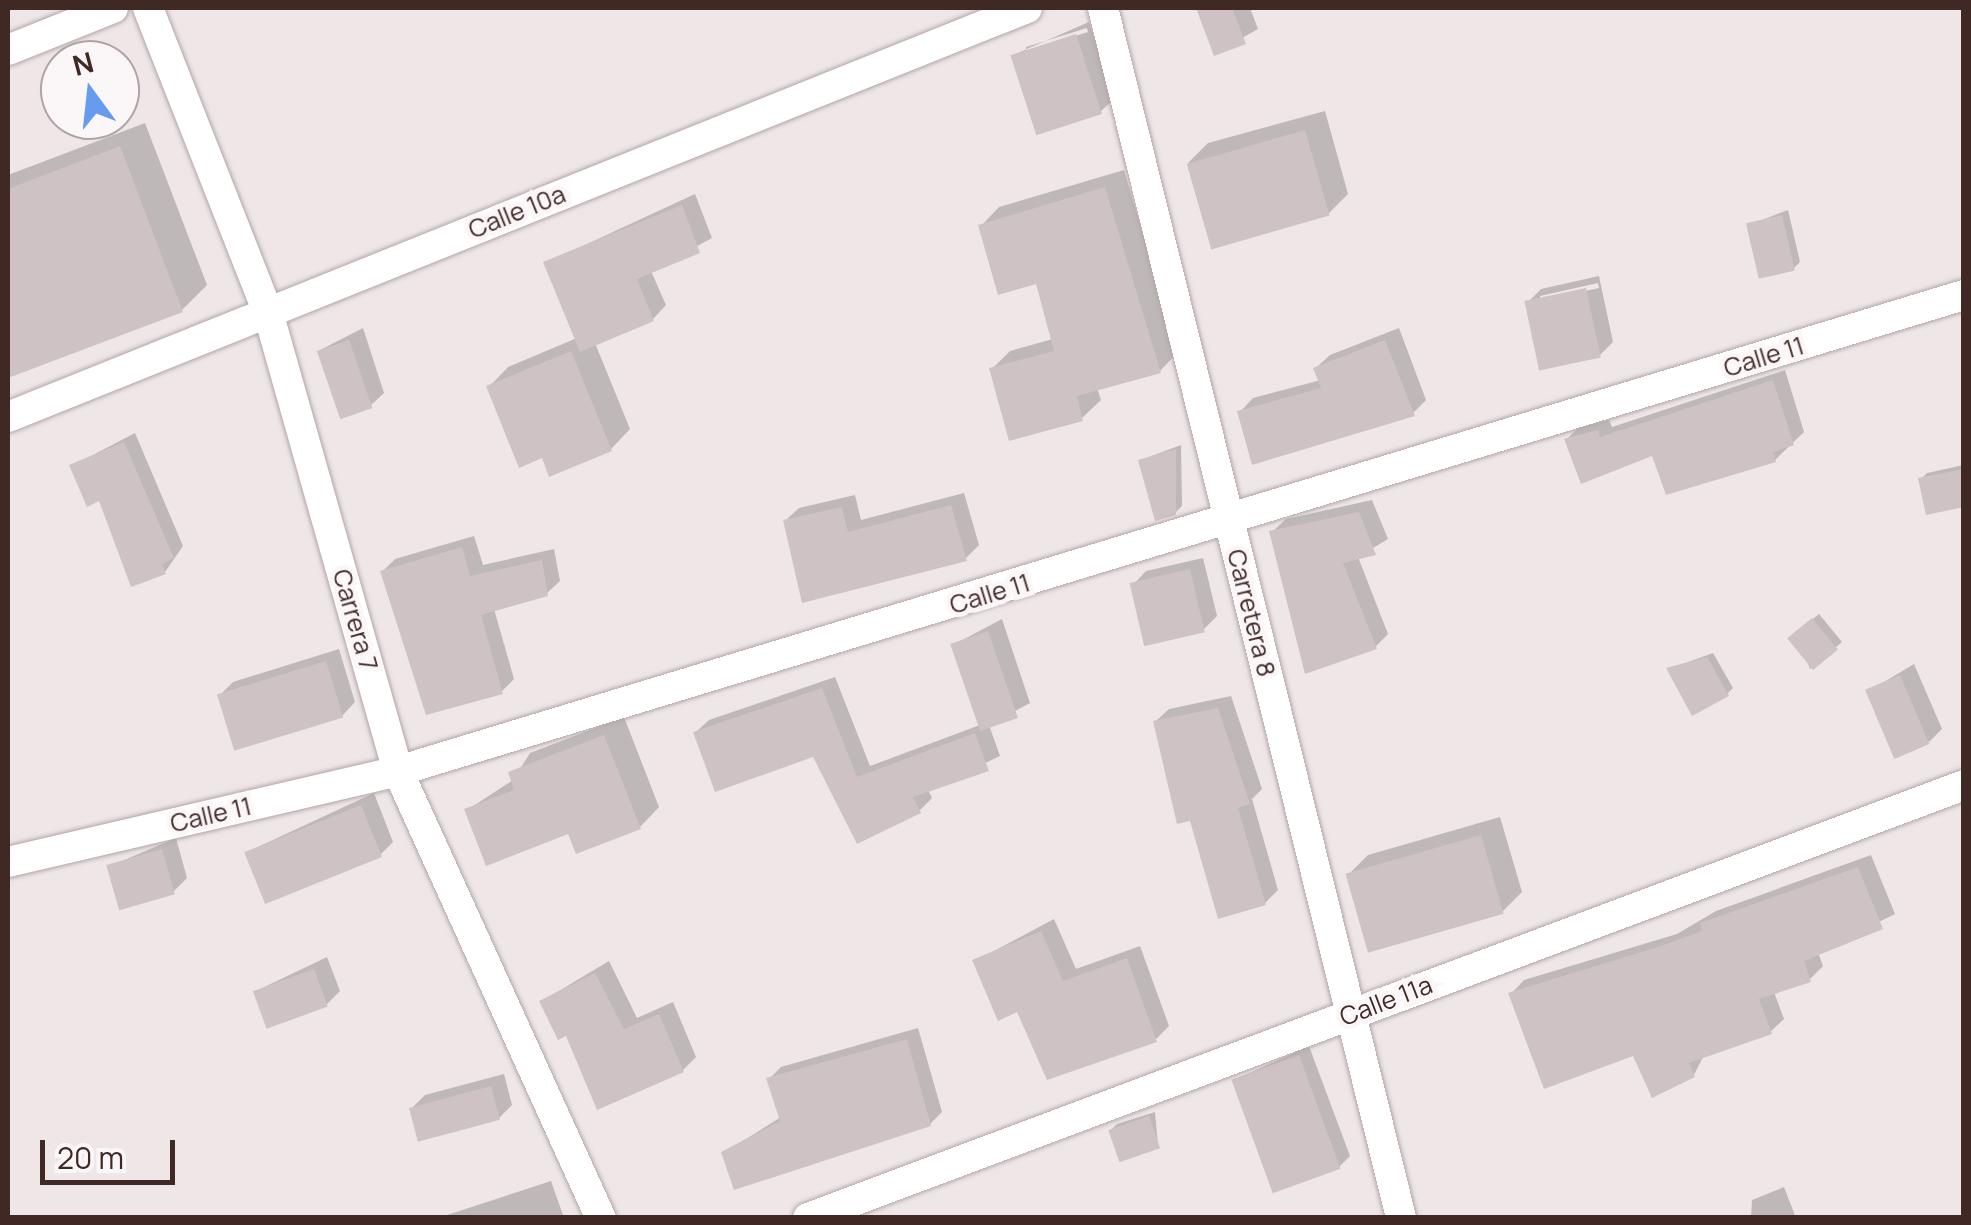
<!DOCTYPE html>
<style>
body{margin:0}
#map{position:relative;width:1971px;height:1225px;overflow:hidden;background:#eee6e7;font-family:Manrope,sans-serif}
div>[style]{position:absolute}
.shadow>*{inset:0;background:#0003}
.building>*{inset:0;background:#cfc2c4;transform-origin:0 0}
.roads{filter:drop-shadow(0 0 2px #b3a5a5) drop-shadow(0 0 2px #b3a5a5)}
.minor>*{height:30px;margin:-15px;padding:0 15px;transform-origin:15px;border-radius:15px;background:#fff}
span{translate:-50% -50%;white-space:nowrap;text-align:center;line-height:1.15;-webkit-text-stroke:10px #fbf7f8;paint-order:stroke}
.street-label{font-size:25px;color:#402825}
.frame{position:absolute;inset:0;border:10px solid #402825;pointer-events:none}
.north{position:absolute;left:40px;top:40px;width:100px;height:100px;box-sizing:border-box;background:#fbf7f8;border:2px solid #b0a4a4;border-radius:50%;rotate:345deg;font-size:28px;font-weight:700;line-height:40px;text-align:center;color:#402825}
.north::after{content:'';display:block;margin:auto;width:35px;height:45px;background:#669bed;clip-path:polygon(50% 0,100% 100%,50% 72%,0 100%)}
.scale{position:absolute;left:40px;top:1140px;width:135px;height:45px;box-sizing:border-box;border:5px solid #402825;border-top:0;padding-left:12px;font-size:30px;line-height:35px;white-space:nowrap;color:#402825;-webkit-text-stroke:8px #fbf7f8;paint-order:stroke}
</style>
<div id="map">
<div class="shadow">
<div style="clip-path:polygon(1199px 8px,1250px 8px,1258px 29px,1215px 53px)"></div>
<div style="clip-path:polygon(evenodd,1089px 22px,1114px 99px,1100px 112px,1013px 55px,1089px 22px,1087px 28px,1088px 32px,1026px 52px,1026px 47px,1087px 28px)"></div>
<div style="clip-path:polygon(1325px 111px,1348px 194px,1328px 214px,1188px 163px,1208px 143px)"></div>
<div style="clip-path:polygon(145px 123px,207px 285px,182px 310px,8px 376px,8px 175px)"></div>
<div style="clip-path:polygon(1124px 170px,1178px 352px,1160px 371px,1097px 388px,1101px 400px,1082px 418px,992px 369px,1010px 351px,1053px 339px,1038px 281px,981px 226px,999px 207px)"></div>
<div style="clip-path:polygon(695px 194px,712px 238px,651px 271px,666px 305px,653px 319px,595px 343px,630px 429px,611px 449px,543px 455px,489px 387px,508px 367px,577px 338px,546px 263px)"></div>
<div style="clip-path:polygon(1788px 210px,1800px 262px,1793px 269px,1749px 225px)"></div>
<div style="clip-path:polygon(evenodd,1599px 276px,1613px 342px,1600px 355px,1528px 302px,1541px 289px,1599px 276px,1598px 283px,1599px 288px,1540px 301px,1540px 296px,1598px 283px)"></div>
<div style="clip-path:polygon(363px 328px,384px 393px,370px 406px,320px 350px)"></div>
<div style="clip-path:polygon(1399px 328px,1426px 400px,1413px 413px,1240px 412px,1253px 398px,1321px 380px,1316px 368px,1330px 355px)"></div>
<div style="clip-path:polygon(1785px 370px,1804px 432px,1775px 460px,1567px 439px,1578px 428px,1609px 420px,1612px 427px)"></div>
<div style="clip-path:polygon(135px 433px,183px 546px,165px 572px,72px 466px)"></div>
<div style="clip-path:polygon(1181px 445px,1182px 506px,1175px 513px,1141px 460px)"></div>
<div style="clip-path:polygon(1964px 465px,1964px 505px,1921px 479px,1927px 473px)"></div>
<div style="clip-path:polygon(964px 493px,979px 545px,965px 559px,785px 521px,799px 508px,855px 495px,861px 520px)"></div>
<div style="clip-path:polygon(1372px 500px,1388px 539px,1358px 557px,1388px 634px,1375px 647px,1272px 532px,1286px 519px)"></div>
<div style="clip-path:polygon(474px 536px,483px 565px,554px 549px,560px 581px,547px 593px,494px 609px,514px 679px,501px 692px,382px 572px,395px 559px)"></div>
<div style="clip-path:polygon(1203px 558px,1217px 616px,1203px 630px,1133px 585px,1146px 571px)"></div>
<div style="clip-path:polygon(1819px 614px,1842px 642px,1810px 669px,1797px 632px)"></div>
<div style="clip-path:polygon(1002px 619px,1030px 703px,989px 725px,1000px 756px,928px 790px,932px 798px,919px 811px,858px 841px,814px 754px,696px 732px,709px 720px,835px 677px,870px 766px,980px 725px,953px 645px)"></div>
<div style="clip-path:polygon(339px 649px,355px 702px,342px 716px,220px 695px,233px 682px)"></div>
<div style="clip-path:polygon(1713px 653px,1733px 688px,1727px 694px,1669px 669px)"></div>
<div style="clip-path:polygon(1914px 664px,1942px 729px,1929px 742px,1869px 691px)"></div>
<div style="clip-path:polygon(1231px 696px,1262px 789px,1252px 799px,1278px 890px,1265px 903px,1192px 818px,1155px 722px,1169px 709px)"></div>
<div style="clip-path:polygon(624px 717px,659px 807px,640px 827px,570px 831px,467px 810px,513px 780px,530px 753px)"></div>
<div style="clip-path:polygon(374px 793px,393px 842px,380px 855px,247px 852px)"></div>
<div style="clip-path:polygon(1500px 817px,1522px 892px,1502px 912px,1348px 875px,1368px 855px)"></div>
<div style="clip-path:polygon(176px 838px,187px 878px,174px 891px,110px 866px)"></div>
<div style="clip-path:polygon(1871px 855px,1895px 914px,1818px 952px,1823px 966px,1810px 979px,1774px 992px,1784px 1019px,1770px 1032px,1704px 1055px,1694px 1075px,1511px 994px,1524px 980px,1677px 934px,1716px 911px)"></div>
<div style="clip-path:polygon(1054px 919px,1076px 969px,1140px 946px,1169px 1026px,1156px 1039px,1048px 1077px,1019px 1009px,975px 961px)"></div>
<div style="clip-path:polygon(327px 957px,340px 991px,326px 1005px,256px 991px)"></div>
<div style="clip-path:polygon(609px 961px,637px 1018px,673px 1002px,696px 1057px,683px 1070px,568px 1033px,542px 1001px)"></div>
<div style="clip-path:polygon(918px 1028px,942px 1112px,930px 1124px,724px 1153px,781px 1117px,769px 1079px,781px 1067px)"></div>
<div style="clip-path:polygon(1309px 1046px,1350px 1156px,1339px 1167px,1234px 1080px)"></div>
<div style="clip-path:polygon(504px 1074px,512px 1105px,499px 1118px,412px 1108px,425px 1095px)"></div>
<div style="clip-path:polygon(1155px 1112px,1158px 1146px,1111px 1130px,1117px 1124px)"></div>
<div style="clip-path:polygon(551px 1181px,564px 1218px,442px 1218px,444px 1216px)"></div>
<div style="clip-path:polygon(1784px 1187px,1796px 1218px,1751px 1218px,1752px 1200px)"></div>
</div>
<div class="building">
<div style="clip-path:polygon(1196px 8px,1232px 8px,1246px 44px,1214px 56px)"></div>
<div style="left:1076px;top:34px;width:84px;height:69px;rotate:72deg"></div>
<div style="left:1305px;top:130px;width:89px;height:123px;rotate:74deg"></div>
<div style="clip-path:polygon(120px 146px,183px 312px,8px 378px,8px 189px)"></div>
<div style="clip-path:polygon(1105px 187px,1161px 373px,1077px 396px,1083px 421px,1009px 441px,989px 368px,1054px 351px,1036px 284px,998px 295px,978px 225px)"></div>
<div style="clip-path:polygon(682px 205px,700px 253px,637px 279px,654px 321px,580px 352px,543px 262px)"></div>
<div style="left:1782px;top:215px;width:57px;height:37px;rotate:77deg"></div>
<div style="left:1586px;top:288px;width:71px;height:63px;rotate:78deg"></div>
<div style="left:349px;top:340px;width:72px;height:34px;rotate:71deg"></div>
<div style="clip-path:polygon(1385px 340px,1415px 416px,1252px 465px,1237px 411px,1321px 388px,1313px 368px)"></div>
<div style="clip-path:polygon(571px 351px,612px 451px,549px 477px,542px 458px,519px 468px,486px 386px)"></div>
<div style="clip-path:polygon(1773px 380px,1794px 445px,1773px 452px,1776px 462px,1666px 495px,1652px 456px,1581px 484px,1564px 439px,1598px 430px,1600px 437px)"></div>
<div style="clip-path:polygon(124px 442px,174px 558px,162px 564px,166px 574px,131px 587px,99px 501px,87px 507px,69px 465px)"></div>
<div style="clip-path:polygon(1176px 449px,1176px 515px,1155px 521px,1138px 460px)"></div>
<div style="clip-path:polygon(1964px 469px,1964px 507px,1926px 515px,1918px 478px)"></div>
<div style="clip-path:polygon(951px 505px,967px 561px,802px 603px,783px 520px,842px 507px,848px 532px)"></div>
<div style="clip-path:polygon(1359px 512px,1376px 555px,1343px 563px,1377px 649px,1305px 674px,1269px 531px)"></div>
<div style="clip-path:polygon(462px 547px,470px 576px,542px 560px,548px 596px,481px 615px,503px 694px,426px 715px,380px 571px)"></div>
<div style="left:1190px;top:569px;width:65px;height:62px;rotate:77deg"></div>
<div style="left:1812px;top:618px;width:41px;height:32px;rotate:51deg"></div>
<div style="left:988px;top:631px;width:92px;height:40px;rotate:71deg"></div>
<div style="clip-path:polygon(1707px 657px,1729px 696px,1692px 716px,1666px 668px)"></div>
<div style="left:326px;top:661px;width:59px;height:114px;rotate:73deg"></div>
<div style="left:1900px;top:675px;width:75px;height:38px;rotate:67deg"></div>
<div style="clip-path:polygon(822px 688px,857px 777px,975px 733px,989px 771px,913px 797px,921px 813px,857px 844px,813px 757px,715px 792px,693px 732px)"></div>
<div style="clip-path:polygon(1218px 708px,1250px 804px,1238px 808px,1266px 905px,1218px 919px,1190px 821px,1177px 824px,1153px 721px)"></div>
<div style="clip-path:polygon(604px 735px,641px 829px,576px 854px,568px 834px,486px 866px,464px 809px,514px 790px,508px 772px)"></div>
<div style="left:361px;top:805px;width:56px;height:126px;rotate:68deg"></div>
<div style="left:1481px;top:835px;width:82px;height:141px;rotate:74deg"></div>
<div style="left:162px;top:849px;width:47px;height:58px;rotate:74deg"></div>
<div style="clip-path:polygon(1858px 867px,1883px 929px,1804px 961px,1811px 982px,1759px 999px,1772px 1034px,1689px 1063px,1695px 1077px,1652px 1098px,1633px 1056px,1544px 1089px,1508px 993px,1661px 946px,1702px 931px,1700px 923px)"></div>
<div style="clip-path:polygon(1041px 931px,1063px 981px,1127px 958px,1157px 1042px,1047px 1080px,1017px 1012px,998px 1021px,972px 960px)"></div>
<div style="left:314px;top:969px;width:40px;height:65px;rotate:70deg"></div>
<div style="clip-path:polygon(595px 973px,624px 1029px,659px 1014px,684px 1072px,597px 1110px,566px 1036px,558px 1040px,539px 1001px)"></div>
<div style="clip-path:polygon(907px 1039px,931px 1126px,734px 1190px,721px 1152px,780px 1121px,766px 1078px)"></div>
<div style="left:1299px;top:1055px;width:121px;height:72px;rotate:70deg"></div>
<div style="left:491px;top:1086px;width:35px;height:85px;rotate:75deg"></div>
<div style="left:1149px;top:1116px;width:34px;height:43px;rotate:71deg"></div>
</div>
<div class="roads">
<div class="minor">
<div style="left:148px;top:8px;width:327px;rotate:68.5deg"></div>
<div style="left:268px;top:312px;width:477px;rotate:74.2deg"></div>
<div style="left:398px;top:771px;width:491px;rotate:65.6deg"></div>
<div style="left:1103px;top:8px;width:1246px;rotate:76.16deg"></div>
<div style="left:8px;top:50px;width:113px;rotate:-21.8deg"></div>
<div style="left:8px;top:417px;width:1098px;rotate:-21.87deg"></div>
<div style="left:8px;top:862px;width:400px;rotate:-13.1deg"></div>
<div style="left:398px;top:771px;width:1637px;rotate:-16.91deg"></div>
<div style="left:808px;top:1218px;width:1234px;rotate:-20.53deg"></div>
</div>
</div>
<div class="street-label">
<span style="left:517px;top:212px;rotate:-22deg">Calle 10a</span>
<span style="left:1764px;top:357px;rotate:-17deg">Calle 11</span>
<span style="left:990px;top:594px;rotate:-17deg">Calle 11</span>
<span style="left:1251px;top:613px;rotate:76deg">Carretera 8</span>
<span style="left:355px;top:620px;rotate:74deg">Carrera 7</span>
<span style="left:211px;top:815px;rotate:-13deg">Calle 11</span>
<span style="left:1386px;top:1001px;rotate:-21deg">Calle 11a</span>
</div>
<div class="frame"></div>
<div class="north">N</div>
<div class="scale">20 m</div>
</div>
